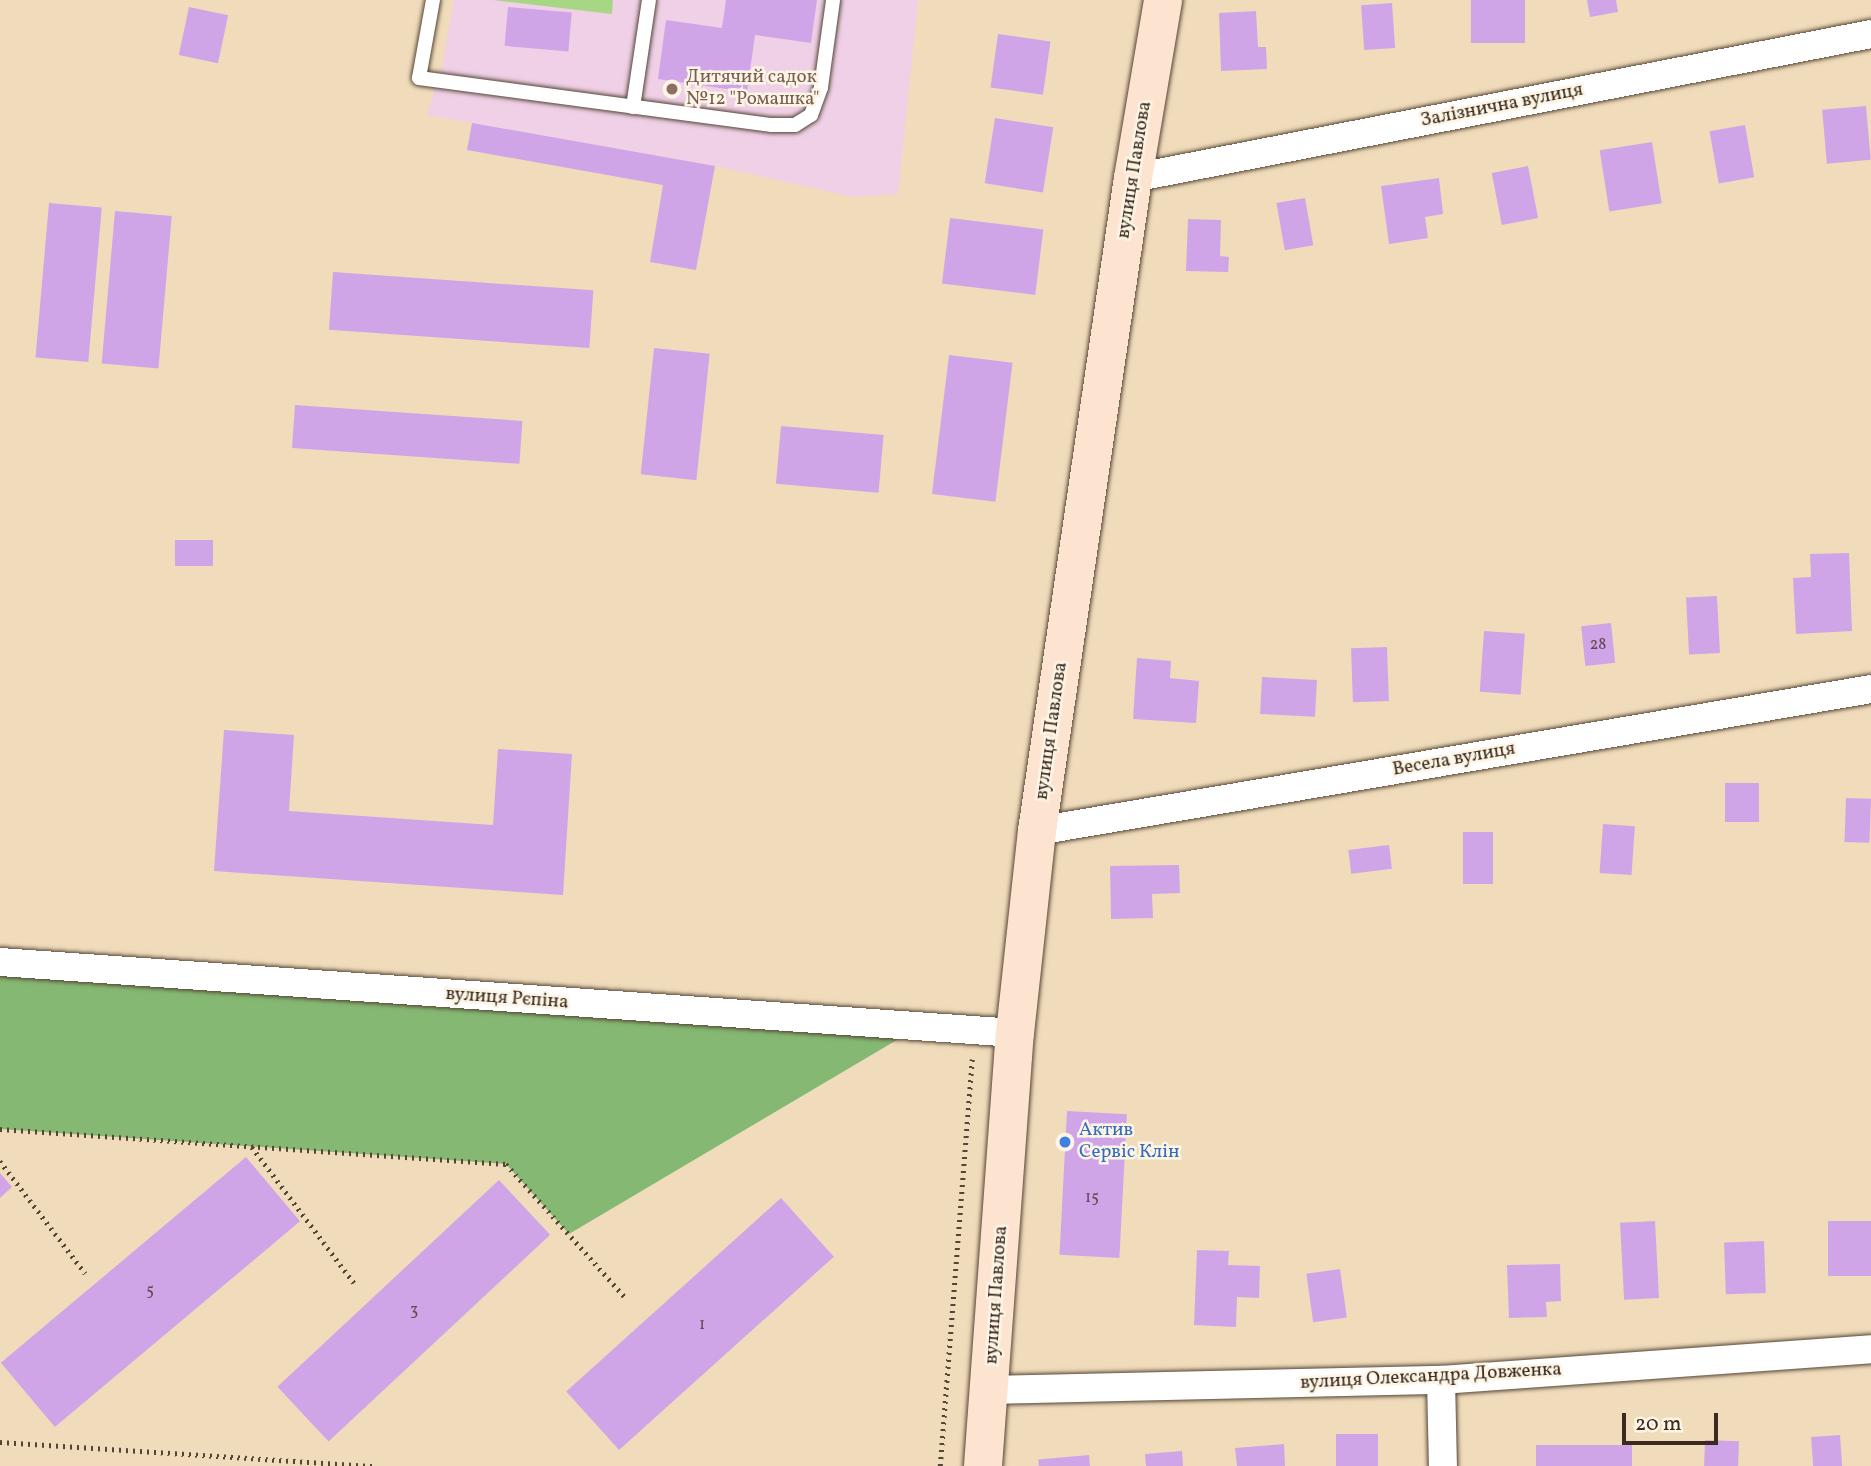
<!DOCTYPE html>
<meta charset="utf-8">
<style>
body{margin:0}
#map{position:relative;width:1871px;height:1466px;overflow:hidden;background:#f0dcbb;font-family:Vollkorn,serif}
div>[style]{position:absolute}
.built>*{inset:0;background:#efd0e6}
.green>*{inset:0;background:#a7d785}
.forest>*{inset:0;background:#85b872}
.building>*{inset:0;background:#d0a5e8;transform-origin:0 0}
.path>*{height:4.5px;margin-top:-2.25px;transform-origin:0;background:repeating-linear-gradient(90deg,#564536 0 2px,transparent 0 7px)}
.roads{filter:drop-shadow(0 0 2px #564536) drop-shadow(0 0 2px #564536)}
.lane>*{height:14px;margin:-7px;padding:0 7px;transform-origin:7px;border-radius:7px;background:#fff}
.street>*{height:28px;margin:-14px;padding:0 14px;transform-origin:14px;border-radius:14px;background:#fff}
.secondary>*{height:38px;margin:-19px;padding:0 19px;transform-origin:19px;border-radius:19px;background:#fde4d1}
.dots>*{width:19px;height:19px;translate:-50% -50%;box-sizing:border-box;border:4px solid #fcf5e5;border-radius:50%}
span{translate:-50% -50%;white-space:nowrap;text-align:center;line-height:1.15;-webkit-text-stroke:5px #fcf5e5;paint-order:stroke}
.number-label{font-size:16px;color:#604950}
.number-label span{-webkit-text-stroke-width:0}
.education-label{font-size:19px;color:#785e54}
.left{translate:0 -50%;text-align:left}
.street-label{font-size:19px;color:#3b2a1e}
.shop-label{font-size:19px;color:#366cbe}
.scale{position:absolute;left:1622px;top:1413px;width:96px;height:32px;box-sizing:border-box;border:4px solid #3b2a1e;border-top:0;padding-left:9px;font-size:21px;line-height:24px;white-space:nowrap;color:#3b2a1e;-webkit-text-stroke:5px #fcf5e5;paint-order:stroke}
</style>
<div id="map">
<div class="built">
<div style="clip-path:polygon(454px 0,918px 0,898px 194px,853px 197px,715px 166px,427px 115px,443px 62px)"></div>
</div>
<div class="green">
<div style="clip-path:polygon(493px 0,613px 0,612px 14px)"></div>
</div>
<div class="forest">
<div style="clip-path:polygon(0 962px,917px 1028px,569px 1234px,506px 1164px,0 1129px)"></div>
</div>
<div class="building">
<div style="clip-path:polygon(726px 0,817px 0,811px 43px,755px 35px,747px 92px,658px 79px,666px 20px,722px 28px)"></div>
<div style="left:1471px;top:0;width:54px;height:43px"></div>
<div style="clip-path:polygon(1587px 0,1616px 0,1618px 12px,1590px 17px)"></div>
<div style="left:1392px;top:3px;width:45px;height:31px;rotate:86deg"></div>
<div style="left:189px;top:7px;width:40px;height:49px;rotate:12deg"></div>
<div style="left:508px;top:7px;width:64px;height:39px;rotate:5deg"></div>
<div style="clip-path:polygon(1256px 11px,1258px 47px,1266px 47px,1267px 69px,1221px 71px,1219px 13px)"></div>
<div style="left:998px;top:34px;width:53px;height:54px;rotate:8deg"></div>
<div style="left:1866px;top:106px;width:54px;height:44px;rotate:85deg"></div>
<div style="left:995px;top:118px;width:59px;height:66px;rotate:9deg"></div>
<div style="clip-path:polygon(472px 123px,715px 166px,696px 270px,650px 262px,663px 185px,467px 150px)"></div>
<div style="left:1745px;top:125px;width:53px;height:36px;rotate:80deg"></div>
<div style="left:1652px;top:142px;width:62px;height:53px;rotate:81deg"></div>
<div style="left:1528px;top:166px;width:53px;height:37px;rotate:79deg"></div>
<div style="clip-path:polygon(1439px 178px,1443px 214px,1425px 217px,1428px 238px,1389px 244px,1381px 186px)"></div>
<div style="left:1305px;top:198px;width:48px;height:29px;rotate:80deg"></div>
<div style="left:49px;top:203px;width:53px;height:155px;rotate:5deg"></div>
<div style="left:115px;top:211px;width:57px;height:153px;rotate:5deg"></div>
<div style="left:950px;top:218px;width:94px;height:66px;rotate:7deg"></div>
<div style="clip-path:polygon(1188px 219px,1221px 220px,1220px 256px,1229px 257px,1228px 272px,1186px 271px)"></div>
<div style="left:333px;top:272px;width:261px;height:58px;rotate:4deg"></div>
<div style="left:654px;top:348px;width:56px;height:127px;rotate:6deg"></div>
<div style="left:949px;top:355px;width:64px;height:140px;rotate:7deg"></div>
<div style="left:295px;top:405px;width:228px;height:43px;rotate:4deg"></div>
<div style="left:781px;top:426px;width:103px;height:58px;rotate:5deg"></div>
<div style="left:175px;top:540px;width:38px;height:26px"></div>
<div style="clip-path:polygon(1849px 553px,1852px 631px,1796px 634px,1793px 578px,1811px 577px,1810px 554px)"></div>
<div style="left:1717px;top:596px;width:57px;height:31px;rotate:87deg"></div>
<div style="left:1611px;top:623px;width:40px;height:30px;rotate:84deg"></div>
<div style="left:1484px;top:631px;width:41px;height:61px;rotate:4deg"></div>
<div style="left:1387px;top:647px;width:54px;height:36px;rotate:88deg"></div>
<div style="clip-path:polygon(1137px 658px,1171px 661px,1170px 678px,1199px 681px,1196px 723px,1133px 719px)"></div>
<div style="left:1262px;top:677px;width:55px;height:37px;rotate:3deg"></div>
<div style="clip-path:polygon(224px 730px,294px 735px,289px 811px,493px 825px,498px 749px,572px 754px,563px 895px,214px 871px)"></div>
<div style="left:1725px;top:783px;width:34px;height:39px"></div>
<div style="left:1846px;top:798px;width:25px;height:44px;rotate:2deg"></div>
<div style="left:1603px;top:824px;width:32px;height:49px;rotate:4deg"></div>
<div style="left:1463px;top:832px;width:30px;height:52px"></div>
<div style="left:1389px;top:845px;width:24px;height:41px;rotate:83deg"></div>
<div style="clip-path:polygon(1179px 865px,1180px 893px,1152px 894px,1153px 918px,1111px 919px,1110px 866px)"></div>
<div style="left:1067px;top:1111px;width:60px;height:144px;rotate:3deg"></div>
<div style="left:246px;top:1157px;width:84px;height:320px;rotate:50deg"></div>
<div style="clip-path:polygon(0 1173px,12px 1187px,0 1198px)"></div>
<div style="left:499px;top:1180px;width:75px;height:303px;rotate:47deg"></div>
<div style="left:781px;top:1198px;width:79px;height:289px;rotate:48deg"></div>
<div style="left:1655px;top:1221px;width:77px;height:35px;rotate:87deg"></div>
<div style="left:1871px;top:1221px;width:55px;height:43px;rotate:90deg"></div>
<div style="left:1764px;top:1241px;width:52px;height:40px;rotate:88deg"></div>
<div style="clip-path:polygon(1197px 1250px,1229px 1251px,1228px 1265px,1260px 1266px,1259px 1298px,1237px 1297px,1236px 1327px,1194px 1325px)"></div>
<div style="clip-path:polygon(1560px 1264px,1561px 1301px,1546px 1302px,1547px 1317px,1509px 1318px,1507px 1265px)"></div>
<div style="left:1340px;top:1269px;width:49px;height:34px;rotate:82deg"></div>
<div style="left:1336px;top:1434px;width:42px;height:32px"></div>
<div style="left:1840px;top:1435px;width:31px;height:29px;rotate:86deg"></div>
<div style="left:1705px;top:1440px;width:34px;height:26px;rotate:2deg"></div>
<div style="clip-path:polygon(1284px 1444px,1285px 1466px,1237px 1466px,1235px 1448px)"></div>
<div style="left:1536px;top:1445px;width:96px;height:21px"></div>
<div style="clip-path:polygon(1182px 1451px,1183px 1466px,1146px 1466px,1145px 1454px)"></div>
<div style="left:1089px;top:1455px;width:11px;height:51px;rotate:85deg"></div>
</div>
<div class="path">
<div style="left:0;top:1129px;width:507px;rotate:3.96deg"></div>
<div style="left:506px;top:1164px;width:178px;rotate:48.2deg"></div>
<div style="left:252px;top:1147px;width:170px;rotate:53.1deg"></div>
<div style="left:0;top:1161px;width:141px;rotate:52.8deg"></div>
<div style="left:0;top:1442px;width:375px;rotate:3.7deg"></div>
<div style="left:940px;top:1466px;width:408px;rotate:-85.5deg"></div>
</div>
<div class="roads">
<div class="lane">
<div style="left:433px;top:0;width:79px;rotate:100.2deg"></div>
<div style="left:419px;top:78px;width:356px;rotate:7.6deg"></div>
<div style="left:772px;top:125px;width:23px"></div>
<div style="left:795px;top:125px;width:19px;rotate:-32deg"></div>
<div style="left:811px;top:115px;width:30px;rotate:-70deg"></div>
<div style="left:821px;top:87px;width:88px;rotate:-82.1deg"></div>
<div style="left:633px;top:107px;width:108px;rotate:-81.5deg"></div>
</div>
<div class="street">
<div style="left:1133px;top:178px;width:752px;rotate:-11.04deg"></div>
<div style="left:1037px;top:831px;width:846px;rotate:-9.66deg"></div>
<div style="left:0;top:962px;width:1017px;rotate:4deg"></div>
<div style="left:1441px;top:1380px;width:86px;rotate:88.7deg"></div>
<div style="left:991px;top:1390px;width:450px;rotate:-1.3deg"></div>
<div style="left:1441px;top:1380px;width:431px;rotate:-4.1deg"></div>
</div>
<div class="secondary">
<div style="left:983px;top:1466px;width:434px;rotate:-85.8deg"></div>
<div style="left:1015px;top:1033px;width:203px;rotate:-83.8deg"></div>
<div style="left:1037px;top:831px;width:660px;rotate:-81.64deg"></div>
<div style="left:1133px;top:178px;width:181px;rotate:-80.4deg"></div>
</div>
</div>
<div class="dots">
<div style="left:672px;top:89px;background:#8d6e63"></div>
<div style="left:1065px;top:1142px;background:#3f7fe0"></div>
</div>
<div class="number-label">
<span style="left:1598px;top:645px">28</span>
<span style="left:1092px;top:1198px">15</span>
<span style="left:150px;top:1291px">5</span>
<span style="left:414px;top:1311px">3</span>
<span style="left:702px;top:1325px">1</span>
</div>
<div class="education-label">
<span class="left" style="left:686px;top:89px">Дитячий садок<br>№12 "Ромашка"</span>
</div>
<div class="street-label">
<span style="left:1502px;top:106px;rotate:-11deg">Залізнична вулиця</span>
<span style="left:1135px;top:170px;rotate:-81deg">вулиця Павлова</span>
<span style="left:1052px;top:731px;rotate:-82deg">вулиця Павлова</span>
<span style="left:1454px;top:760px;rotate:-10deg">Весела вулиця</span>
<span style="left:507px;top:999px;rotate:4deg">вулиця Рєпіна</span>
<span style="left:997px;top:1295px;rotate:-86deg">вулиця Павлова</span>
<span style="left:1431px;top:1377px;rotate:-3deg">вулиця Олександра Довженка</span>
</div>
<div class="shop-label">
<span class="left" style="left:1079px;top:1142px">Актив<br>Сервiс Клiн</span>
</div>
<div class="scale">20 m</div>
</div>
